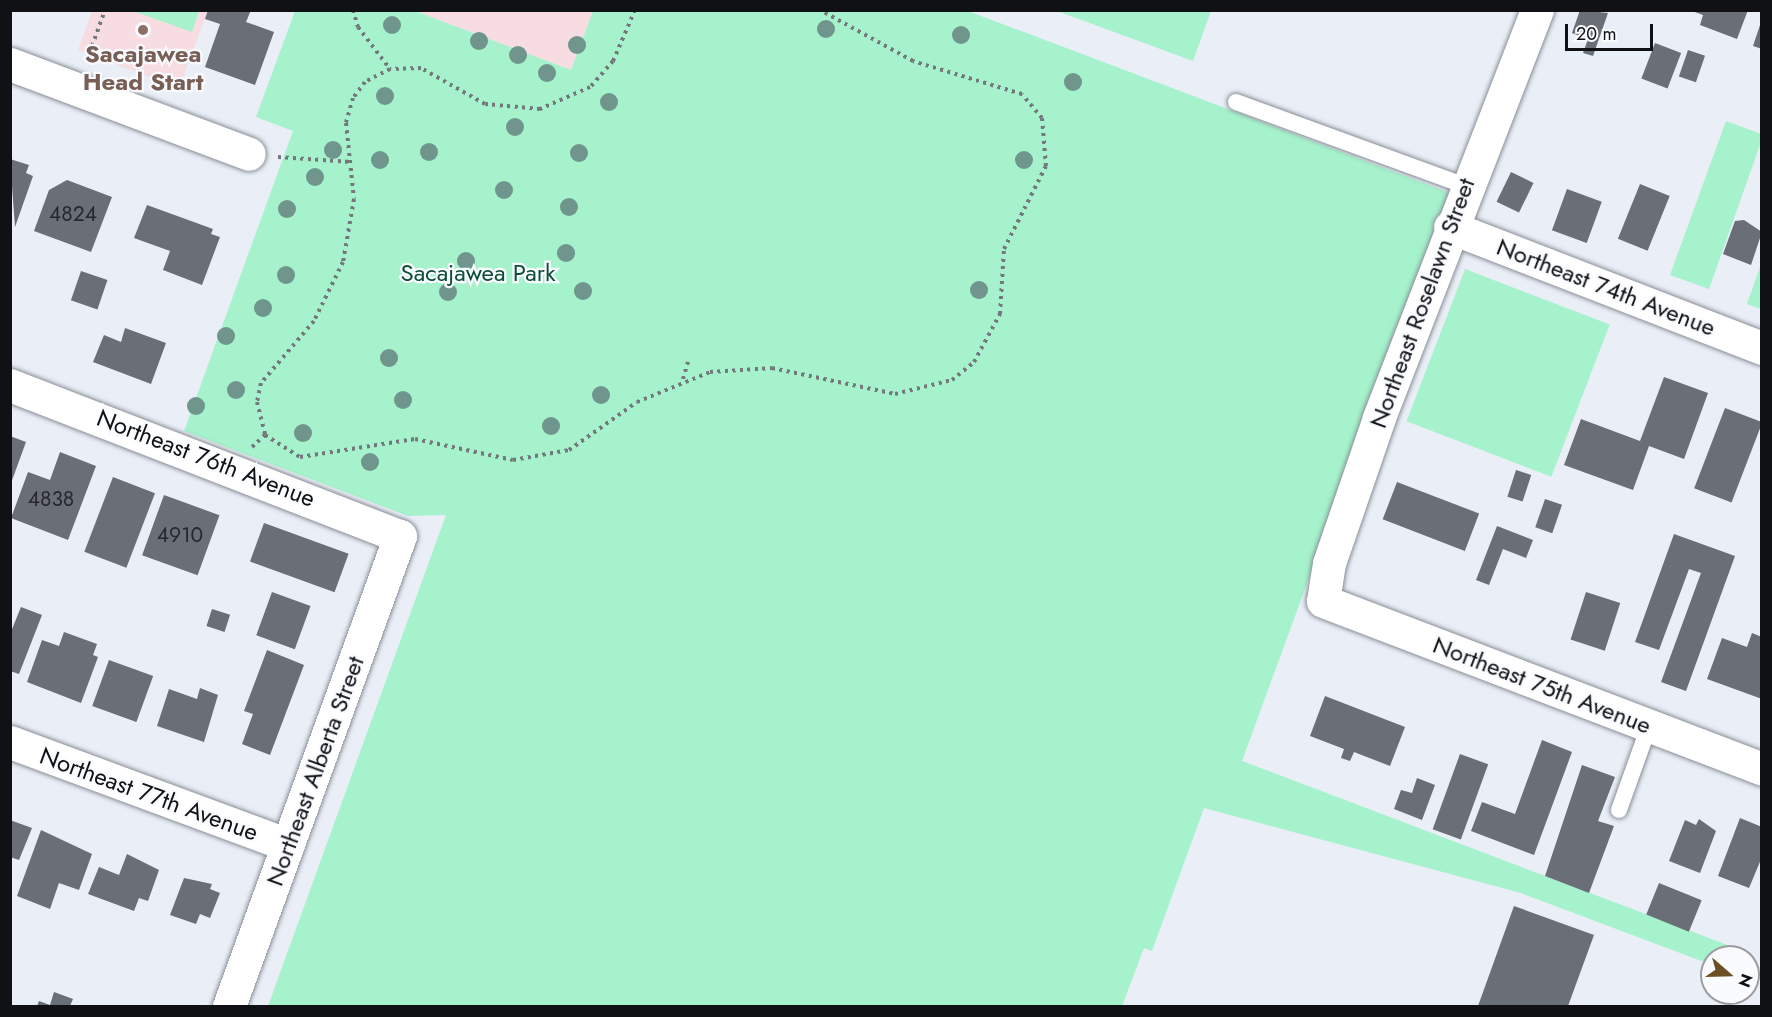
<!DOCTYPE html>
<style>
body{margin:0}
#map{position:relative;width:1772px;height:1017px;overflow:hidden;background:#e9eef7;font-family:Jost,sans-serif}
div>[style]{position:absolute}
.education>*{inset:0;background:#f7dce1}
.green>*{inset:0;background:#a5f2cc;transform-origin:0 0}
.building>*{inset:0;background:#6a6e76;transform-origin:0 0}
.path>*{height:4px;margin-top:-2px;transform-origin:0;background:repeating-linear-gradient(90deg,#74787d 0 3px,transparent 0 7.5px)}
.roads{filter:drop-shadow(0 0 2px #898e96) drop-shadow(0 0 2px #898e96)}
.lane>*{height:16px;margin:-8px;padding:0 8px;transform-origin:8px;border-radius:8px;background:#fff}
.street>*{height:33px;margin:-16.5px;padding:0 16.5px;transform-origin:16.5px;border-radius:16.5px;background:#fff}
.trees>*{width:18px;height:18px;margin:-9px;border-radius:50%;background:#6f958c}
.dots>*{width:16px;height:16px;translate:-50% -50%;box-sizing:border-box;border:3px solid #f9fbff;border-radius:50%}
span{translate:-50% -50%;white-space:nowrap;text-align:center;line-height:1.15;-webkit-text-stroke:4.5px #f9fbff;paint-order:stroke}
.number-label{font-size:21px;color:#26282c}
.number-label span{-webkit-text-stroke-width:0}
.education-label{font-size:24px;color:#785e54;font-weight:700}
.park-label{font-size:24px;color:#0c4d35}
.street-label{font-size:24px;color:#0f1114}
.frame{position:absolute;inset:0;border:12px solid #0f1114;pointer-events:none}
.north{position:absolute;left:1700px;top:945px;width:60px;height:60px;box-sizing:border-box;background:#f9fbff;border:2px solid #9b9da1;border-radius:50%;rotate:110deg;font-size:16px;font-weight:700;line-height:24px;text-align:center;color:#0f1114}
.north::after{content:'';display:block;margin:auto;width:21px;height:27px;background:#6d5024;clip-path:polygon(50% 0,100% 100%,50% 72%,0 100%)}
.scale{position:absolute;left:1565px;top:24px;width:88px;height:27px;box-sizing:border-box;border:3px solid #0f1114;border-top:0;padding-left:8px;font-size:18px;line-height:21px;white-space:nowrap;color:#0f1114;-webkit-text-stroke:4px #f9fbff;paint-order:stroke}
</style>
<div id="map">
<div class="education">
<div style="clip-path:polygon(92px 11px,208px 11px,179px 88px,78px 50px)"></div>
<div style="clip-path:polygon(415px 11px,593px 11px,571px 70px)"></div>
</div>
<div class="green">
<div style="clip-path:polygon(133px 11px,199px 11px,192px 32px)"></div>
<div style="clip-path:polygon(295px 11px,415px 11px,571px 70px,593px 11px,968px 11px,1450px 193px,1242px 761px,1738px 949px,1735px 957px,1712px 957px,1712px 965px,1521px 893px,1204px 808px,1152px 951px,1144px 948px,1122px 1006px,268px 1006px,446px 515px,408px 516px,184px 431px,293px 131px,256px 117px)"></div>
<div style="clip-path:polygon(1057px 11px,1211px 10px,1211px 11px,1193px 61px)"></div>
<div style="clip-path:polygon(1726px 121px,1761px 134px,1761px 142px,1709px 289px,1670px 275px)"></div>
<div style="clip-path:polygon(1761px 264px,1761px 309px,1747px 304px)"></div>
<div style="left:1465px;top:269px;width:155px;height:163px;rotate:21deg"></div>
</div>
<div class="building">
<div style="clip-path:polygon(208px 10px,251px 10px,246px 22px,274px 32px,255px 85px,205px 67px,220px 24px,205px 19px)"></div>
<div style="clip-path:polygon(1580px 10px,1608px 13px,1593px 56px,1583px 53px,1588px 39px,1572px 33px)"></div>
<div style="clip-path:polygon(1748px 10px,1737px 39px,1700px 25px,1703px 15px,1692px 11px)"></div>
<div style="clip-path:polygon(1761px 22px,1762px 22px,1762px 49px,1753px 46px)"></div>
<div style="left:1655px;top:43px;width:28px;height:38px;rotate:21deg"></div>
<div style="left:1688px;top:50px;width:18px;height:28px;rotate:19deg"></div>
<div style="clip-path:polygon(10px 159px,29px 165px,26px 173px,33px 176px,15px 227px)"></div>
<div style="left:1511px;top:172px;width:25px;height:33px;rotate:26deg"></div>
<div style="clip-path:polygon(67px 180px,112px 197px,91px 252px,34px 231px,49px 190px)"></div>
<div style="left:1640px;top:184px;width:32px;height:59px;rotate:22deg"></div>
<div style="left:1567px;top:189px;width:37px;height:44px;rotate:20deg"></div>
<div style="clip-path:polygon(147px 205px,213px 229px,211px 234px,220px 237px,202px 285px,163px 270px,170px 251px,134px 238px)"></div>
<div style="clip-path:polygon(1744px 220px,1762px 232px,1751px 265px,1723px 254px,1735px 221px)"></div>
<div style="left:81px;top:271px;width:28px;height:31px;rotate:19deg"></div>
<div style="clip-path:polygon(125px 328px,166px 343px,151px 384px,93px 362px,104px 335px,121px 342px)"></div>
<div style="clip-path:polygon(1664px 377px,1708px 393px,1684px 459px,1649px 446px,1633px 490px,1564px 465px,1581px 419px,1640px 441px)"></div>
<div style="left:1725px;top:408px;width:40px;height:86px;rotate:21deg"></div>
<div style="clip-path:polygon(10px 436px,26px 442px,11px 483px,10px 483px)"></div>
<div style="clip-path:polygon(60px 452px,96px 466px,68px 540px,11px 518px,28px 472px,50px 480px)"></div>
<div style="left:1516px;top:470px;width:16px;height:28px;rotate:18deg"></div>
<div style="left:113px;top:477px;width:45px;height:80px;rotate:21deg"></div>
<div style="left:1397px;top:482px;width:88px;height:40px;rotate:21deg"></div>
<div style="left:164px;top:495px;width:59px;height:64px;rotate:20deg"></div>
<div style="left:1545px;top:499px;width:18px;height:30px;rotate:19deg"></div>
<div style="left:264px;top:523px;width:90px;height:41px;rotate:20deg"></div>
<div style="clip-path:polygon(1497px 526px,1533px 540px,1526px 558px,1503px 549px,1489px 585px,1476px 580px)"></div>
<div style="clip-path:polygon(1674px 534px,1735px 556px,1686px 691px,1661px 682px,1701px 573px,1689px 569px,1659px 650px,1635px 642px)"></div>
<div style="left:272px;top:592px;width:41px;height:46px;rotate:20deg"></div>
<div style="left:1586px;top:592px;width:36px;height:50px;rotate:18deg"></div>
<div style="clip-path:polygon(21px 607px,42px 615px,19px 674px,10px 671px,10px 634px)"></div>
<div style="left:212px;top:609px;width:19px;height:18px;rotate:18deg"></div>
<div style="clip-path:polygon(64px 632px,97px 644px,93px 655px,98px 657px,81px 703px,27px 682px,42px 640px,59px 646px)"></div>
<div style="clip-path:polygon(1752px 633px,1762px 637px,1762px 699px,1707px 679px,1722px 638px,1747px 647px)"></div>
<div style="clip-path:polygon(267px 650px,304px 665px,270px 755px,242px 744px,253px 714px,244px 711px)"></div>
<div style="left:109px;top:660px;width:47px;height:49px;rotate:20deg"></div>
<div style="clip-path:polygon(200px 688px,218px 695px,204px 742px,157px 726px,169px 689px,197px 699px)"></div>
<div style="clip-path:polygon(1325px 696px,1405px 727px,1390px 766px,1354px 752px,1350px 761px,1341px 758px,1344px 749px,1310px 736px)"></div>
<div style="clip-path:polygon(1542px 740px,1572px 752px,1534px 855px,1471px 831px,1482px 802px,1515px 814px)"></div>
<div style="left:1460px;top:754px;width:30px;height:80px;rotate:20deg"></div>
<div style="clip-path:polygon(1582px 765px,1615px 777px,1598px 821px,1614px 826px,1589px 893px,1545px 876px)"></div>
<div style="clip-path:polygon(1417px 778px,1435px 785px,1422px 820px,1394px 809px,1401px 790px,1412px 793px)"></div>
<div style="clip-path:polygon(1740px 818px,1762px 827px,1762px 857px,1749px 888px,1718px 876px)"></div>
<div style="clip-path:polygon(1699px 819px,1716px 831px,1700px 873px,1669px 861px,1685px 820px,1696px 825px)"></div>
<div style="clip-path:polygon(10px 820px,32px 828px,19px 860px,10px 857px)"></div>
<div style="clip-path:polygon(41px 830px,92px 854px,79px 890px,59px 883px,50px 909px,17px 896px)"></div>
<div style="clip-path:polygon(127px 854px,159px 870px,148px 901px,139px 898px,134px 911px,88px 894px,99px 867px,119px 875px)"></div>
<div style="clip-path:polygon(184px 878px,212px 884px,210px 889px,220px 893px,210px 918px,200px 914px,196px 924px,170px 915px)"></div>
<div style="left:1659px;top:883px;width:46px;height:34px;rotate:22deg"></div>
<div style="clip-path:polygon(1514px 906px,1594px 935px,1568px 1006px,1478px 1006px)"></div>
<div style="clip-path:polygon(54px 992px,73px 999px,70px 1006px,37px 1006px,39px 1001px,50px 1005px)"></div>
</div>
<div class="path">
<div style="left:353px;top:10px;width:18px;rotate:74deg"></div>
<div style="left:358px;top:27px;width:53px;rotate:52.7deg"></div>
<div style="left:635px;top:10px;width:56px;rotate:113.3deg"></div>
<div style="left:613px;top:61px;width:35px;rotate:131deg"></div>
<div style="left:590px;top:87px;width:55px;rotate:156.3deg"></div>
<div style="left:540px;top:109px;width:55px;rotate:-174.8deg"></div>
<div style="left:485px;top:104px;width:73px;rotate:-150.6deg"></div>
<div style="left:421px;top:68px;width:31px;rotate:178deg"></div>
<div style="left:390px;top:69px;width:28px;rotate:153deg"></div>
<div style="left:365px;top:82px;width:20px;rotate:127deg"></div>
<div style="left:353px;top:98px;width:26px;rotate:106deg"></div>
<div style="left:346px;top:123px;width:76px;rotate:84deg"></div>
<div style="left:354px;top:199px;width:64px;rotate:99.9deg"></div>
<div style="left:343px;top:262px;width:66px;rotate:116.2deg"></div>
<div style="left:314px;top:321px;width:82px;rotate:130.5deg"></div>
<div style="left:261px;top:383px;width:19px;rotate:102deg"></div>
<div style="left:257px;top:402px;width:34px;rotate:76deg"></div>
<div style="left:265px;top:435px;width:41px;rotate:32.2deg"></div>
<div style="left:300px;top:457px;width:116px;rotate:-8.9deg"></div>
<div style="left:415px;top:439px;width:100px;rotate:12.1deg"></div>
<div style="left:513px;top:460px;width:57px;rotate:-10.1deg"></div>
<div style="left:569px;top:450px;width:83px;rotate:-35.2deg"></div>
<div style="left:637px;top:402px;width:79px;rotate:-22.3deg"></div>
<div style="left:710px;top:372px;width:62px;rotate:-3.7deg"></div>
<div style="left:772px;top:368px;width:126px;rotate:11.9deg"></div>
<div style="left:895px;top:394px;width:59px;rotate:-13.8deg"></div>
<div style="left:952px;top:380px;width:28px;rotate:-39deg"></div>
<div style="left:974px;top:362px;width:55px;rotate:-61.6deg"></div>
<div style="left:1000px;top:314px;width:65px;rotate:-86.5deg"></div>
<div style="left:1004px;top:249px;width:93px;rotate:-63.2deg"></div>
<div style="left:1046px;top:166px;width:48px;rotate:-94.8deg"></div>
<div style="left:1042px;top:118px;width:31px;rotate:-130deg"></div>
<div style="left:1022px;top:94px;width:114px;rotate:-163.2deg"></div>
<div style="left:913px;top:61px;width:106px;rotate:-151.3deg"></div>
<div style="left:87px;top:60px;width:53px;rotate:-70.2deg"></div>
<div style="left:278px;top:157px;width:74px;rotate:3.9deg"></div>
<div style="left:683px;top:379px;width:18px;rotate:-74deg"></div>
<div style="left:252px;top:447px;width:18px;rotate:-43deg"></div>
</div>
<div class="roads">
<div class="lane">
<div style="left:1236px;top:102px;width:244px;rotate:20.1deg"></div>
<div style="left:1619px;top:810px;width:89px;rotate:-70.3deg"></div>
</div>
<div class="street">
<div style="left:1537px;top:10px;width:438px;rotate:111.2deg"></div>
<div style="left:1379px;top:418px;width:153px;rotate:109deg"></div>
<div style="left:1329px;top:563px;width:38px;rotate:99deg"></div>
<div style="left:1323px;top:601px;width:470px;rotate:20.9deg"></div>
<div style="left:10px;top:64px;width:255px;rotate:20.6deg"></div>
<div style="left:1450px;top:227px;width:335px;rotate:21.2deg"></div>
<div style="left:10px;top:385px;width:418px;rotate:21.2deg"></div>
<div style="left:400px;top:536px;width:500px;rotate:109.99deg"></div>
<div style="left:10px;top:742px;width:296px;rotate:20.3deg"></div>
</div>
</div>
<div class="trees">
<div style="left:392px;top:25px"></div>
<div style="left:826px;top:29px"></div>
<div style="left:961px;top:35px"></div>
<div style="left:479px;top:41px"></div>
<div style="left:577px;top:45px"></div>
<div style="left:518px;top:55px"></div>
<div style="left:547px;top:73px"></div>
<div style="left:1073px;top:82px"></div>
<div style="left:385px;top:96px"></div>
<div style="left:609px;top:102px"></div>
<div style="left:515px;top:127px"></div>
<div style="left:333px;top:150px"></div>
<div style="left:429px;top:152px"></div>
<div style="left:579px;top:153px"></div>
<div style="left:380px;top:160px"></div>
<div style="left:1024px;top:160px"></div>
<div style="left:315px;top:177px"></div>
<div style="left:504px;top:190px"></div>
<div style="left:569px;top:207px"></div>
<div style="left:287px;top:209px"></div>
<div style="left:566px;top:253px"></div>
<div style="left:466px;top:261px"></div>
<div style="left:286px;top:275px"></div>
<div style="left:979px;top:290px"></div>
<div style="left:583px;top:291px"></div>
<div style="left:448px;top:292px"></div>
<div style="left:263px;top:308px"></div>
<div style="left:226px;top:336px"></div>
<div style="left:389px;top:358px"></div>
<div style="left:236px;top:390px"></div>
<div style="left:601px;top:395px"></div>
<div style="left:403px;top:400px"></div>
<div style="left:196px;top:406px"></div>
<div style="left:551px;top:426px"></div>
<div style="left:303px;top:433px"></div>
<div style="left:370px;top:462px"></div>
</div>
<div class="dots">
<div style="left:143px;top:30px;background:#8d6e63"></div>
</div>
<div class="number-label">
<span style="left:73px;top:214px">4824</span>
<span style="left:51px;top:499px">4838</span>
<span style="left:180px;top:535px">4910</span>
</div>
<div class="education-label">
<span style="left:143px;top:68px">Sacajawea<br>Head Start</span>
</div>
<div class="park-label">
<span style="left:478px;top:273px">Sacajawea Park</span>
</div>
<div class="street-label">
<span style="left:1606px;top:287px;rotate:21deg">Northeast 74th Avenue</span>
<span style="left:1422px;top:303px;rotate:-70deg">Northeast Roselawn Street</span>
<span style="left:206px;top:458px;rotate:21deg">Northeast 76th Avenue</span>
<span style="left:1542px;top:685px;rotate:21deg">Northeast 75th Avenue</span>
<span style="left:315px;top:771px;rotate:-70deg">Northeast Alberta Street</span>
<span style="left:149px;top:794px;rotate:20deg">Northeast 77th Avenue</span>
</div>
<div class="frame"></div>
<div class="north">N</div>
<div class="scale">20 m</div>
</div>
